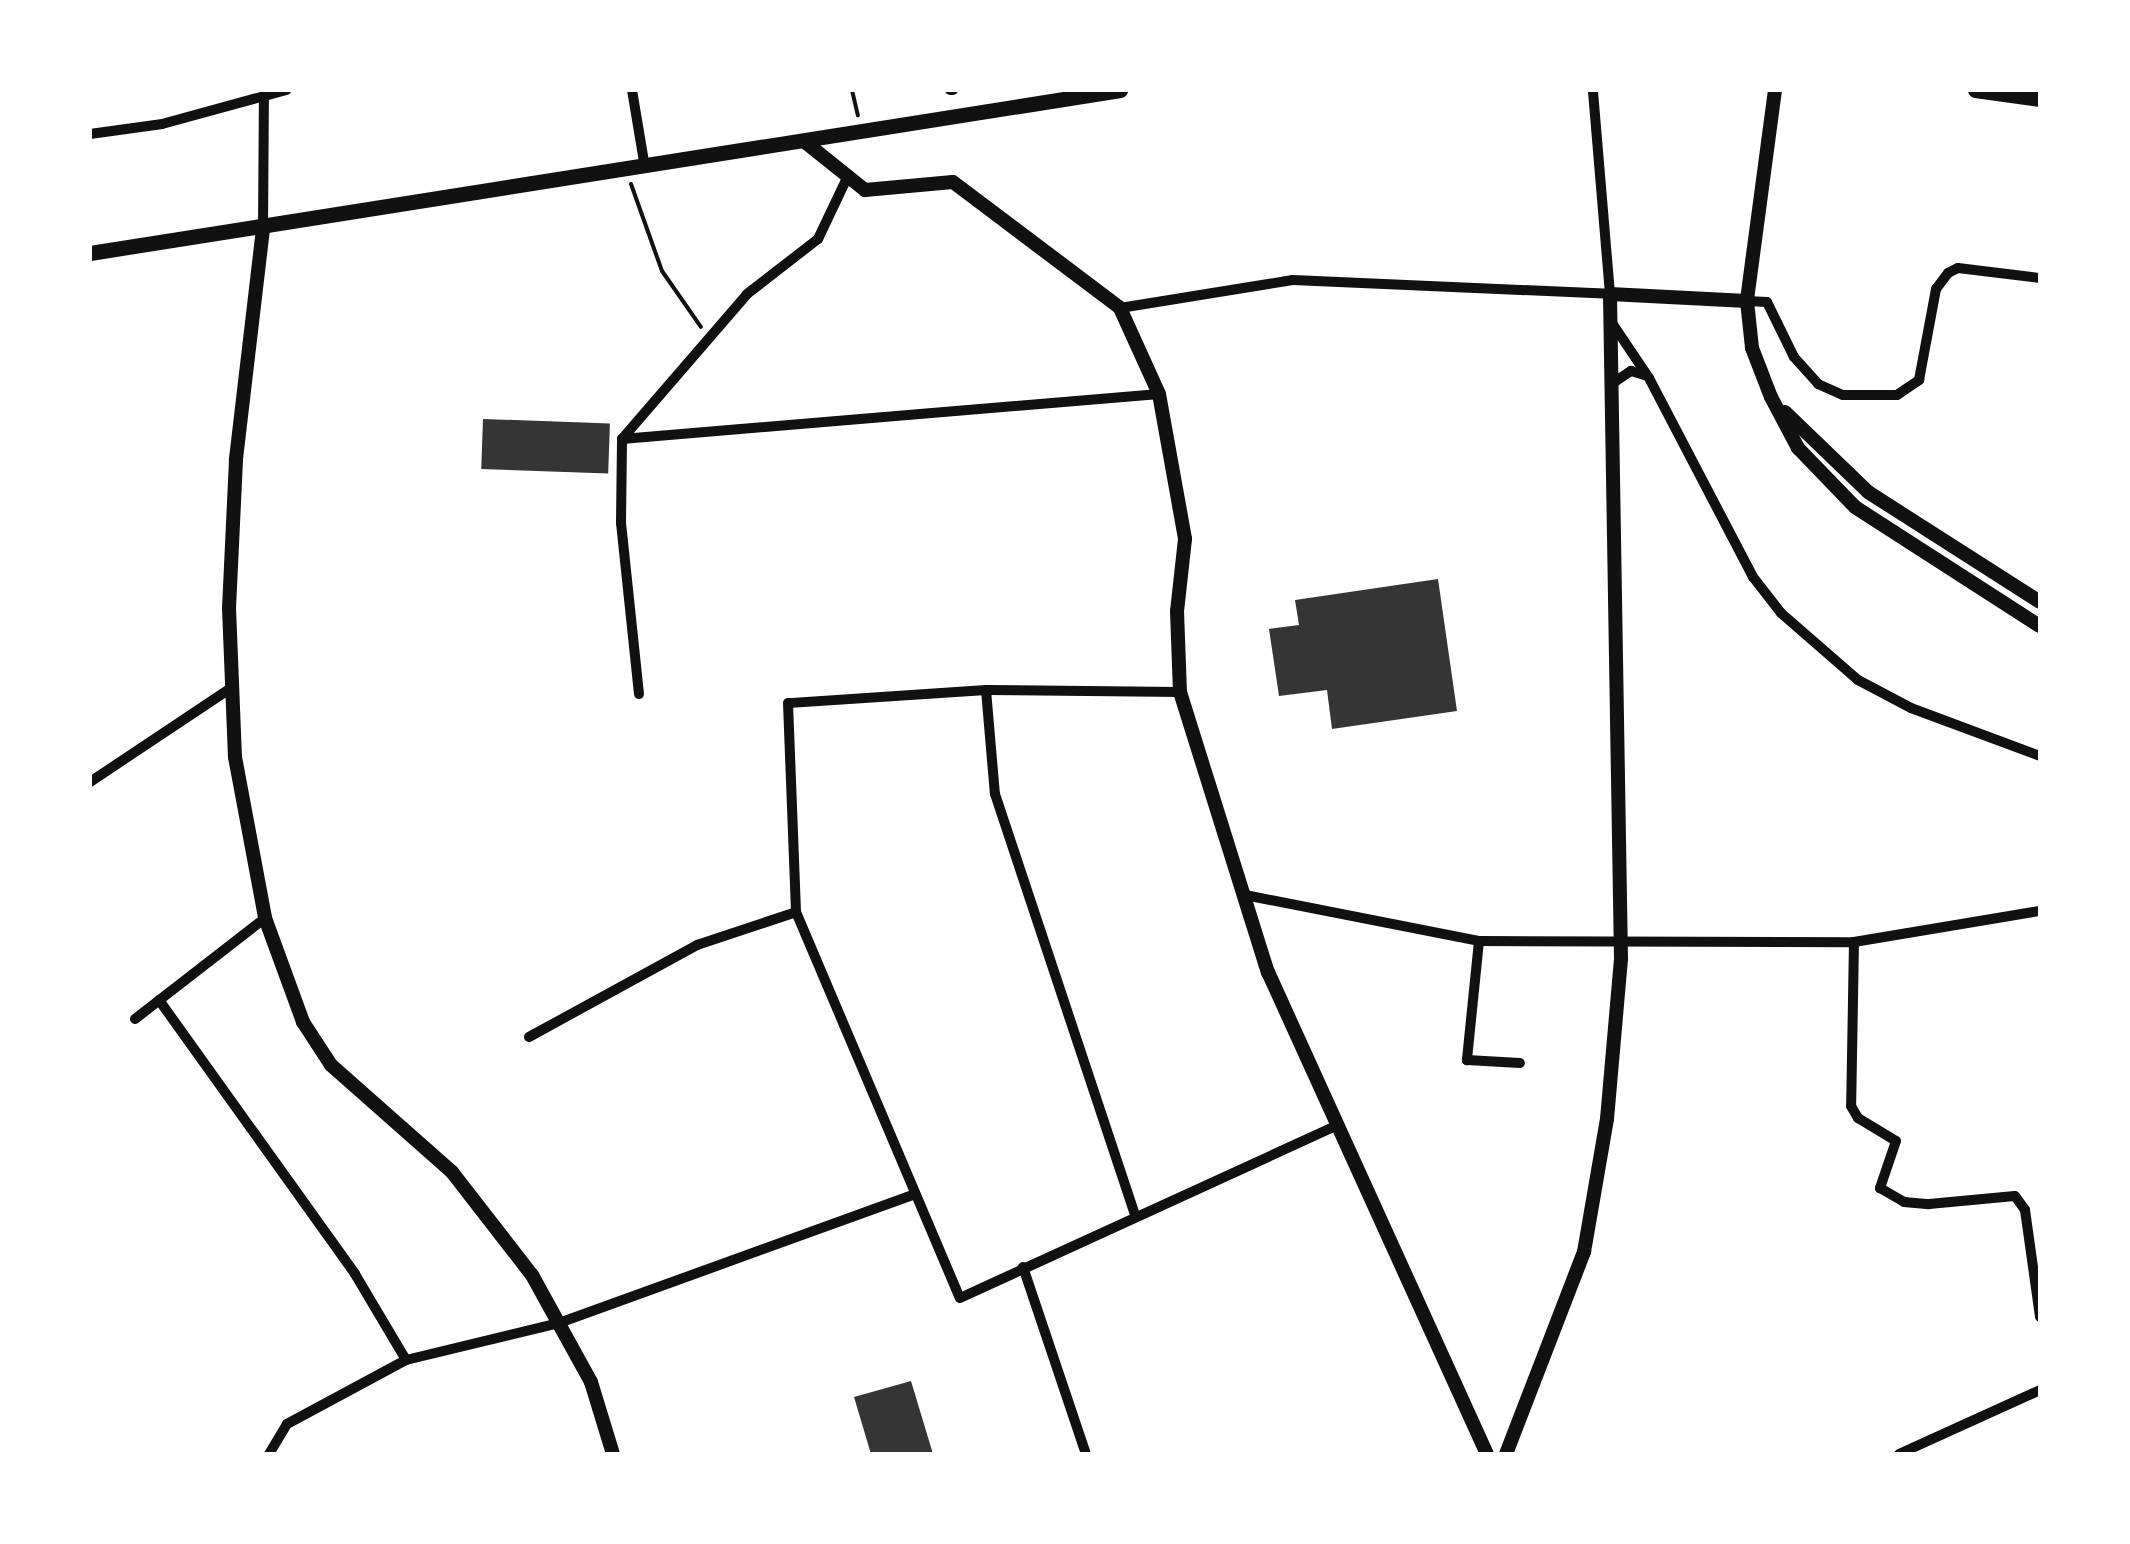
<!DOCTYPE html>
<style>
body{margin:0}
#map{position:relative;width:2130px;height:1544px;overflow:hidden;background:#fff;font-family:Merriweather,serif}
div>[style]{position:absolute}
.building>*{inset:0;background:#353535;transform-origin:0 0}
.path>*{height:4px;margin:-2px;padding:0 2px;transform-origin:2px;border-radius:2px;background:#111}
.minor>*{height:10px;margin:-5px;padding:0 5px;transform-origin:5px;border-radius:5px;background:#111}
.tertiary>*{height:14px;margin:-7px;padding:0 7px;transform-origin:7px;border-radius:7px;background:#111}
.secondary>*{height:15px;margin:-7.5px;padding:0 7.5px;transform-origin:7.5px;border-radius:7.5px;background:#111}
span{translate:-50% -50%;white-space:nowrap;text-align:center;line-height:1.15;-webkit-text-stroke:10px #fff;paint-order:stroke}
.frame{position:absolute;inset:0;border:92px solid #fff;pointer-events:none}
</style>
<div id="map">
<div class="building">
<div style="left:483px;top:419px;width:127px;height:50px;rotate:2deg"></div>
<div style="clip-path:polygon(1438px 579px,1457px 711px,1332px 729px,1327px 690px,1279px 696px,1269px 629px,1299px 625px,1295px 600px)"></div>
<div style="clip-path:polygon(911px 1381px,933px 1454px,871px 1454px,854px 1397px)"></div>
</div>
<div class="path">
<div style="left:852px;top:90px;width:26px;rotate:77deg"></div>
<div style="left:631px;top:184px;width:92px;rotate:70.4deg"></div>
<div style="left:662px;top:271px;width:68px;rotate:55.1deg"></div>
</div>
<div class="minor">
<div style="left:632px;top:90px;width:73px;rotate:80.5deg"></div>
<div style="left:950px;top:90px;width:3px"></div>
<div style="left:90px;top:134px;width:73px;rotate:-7.9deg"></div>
<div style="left:162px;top:124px;width:129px;rotate:-15.3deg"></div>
<div style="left:263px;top:229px;width:133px;rotate:-89.6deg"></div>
<div style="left:1747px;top:301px;width:20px;rotate:3deg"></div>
<div style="left:1767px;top:302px;width:61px;rotate:63.9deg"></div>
<div style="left:1794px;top:357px;width:36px;rotate:48deg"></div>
<div style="left:1818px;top:384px;width:27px;rotate:24deg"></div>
<div style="left:1843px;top:395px;width:54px"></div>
<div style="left:1897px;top:395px;width:27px;rotate:-34deg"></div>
<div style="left:1919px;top:380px;width:93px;rotate:-79.4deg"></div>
<div style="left:1936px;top:289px;width:20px;rotate:-53deg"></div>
<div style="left:1948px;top:273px;width:11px;rotate:-27deg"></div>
<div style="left:1958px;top:268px;width:83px;rotate:7deg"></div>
<div style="left:1120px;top:308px;width:175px;rotate:-9.2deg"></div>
<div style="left:1293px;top:280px;width:317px;rotate:2.5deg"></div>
<div style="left:1610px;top:294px;width:205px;rotate:-94.8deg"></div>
<div style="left:1612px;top:323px;width:66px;rotate:56.1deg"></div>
<div style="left:1649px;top:378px;width:225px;rotate:62.4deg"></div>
<div style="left:1753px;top:577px;width:46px;rotate:52.1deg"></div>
<div style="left:1781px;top:613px;width:102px;rotate:41deg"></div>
<div style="left:1858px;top:680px;width:60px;rotate:27.8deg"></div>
<div style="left:1911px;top:708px;width:138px;rotate:20.4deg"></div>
<div style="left:1613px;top:383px;width:22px;rotate:-34deg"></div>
<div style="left:1631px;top:371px;width:14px;rotate:17deg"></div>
<div style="left:622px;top:439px;width:539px;rotate:-4.79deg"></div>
<div style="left:986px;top:690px;width:104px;rotate:85.1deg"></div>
<div style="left:995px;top:794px;width:445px;rotate:71.6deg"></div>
<div style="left:1180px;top:692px;width:194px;rotate:-179.4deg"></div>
<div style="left:986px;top:690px;width:198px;rotate:176.2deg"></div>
<div style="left:788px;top:703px;width:209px;rotate:87.8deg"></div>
<div style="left:796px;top:912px;width:419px;rotate:67deg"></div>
<div style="left:960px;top:1298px;width:416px;rotate:-24.6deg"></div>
<div style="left:639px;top:694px;width:172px;rotate:-96deg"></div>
<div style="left:621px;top:523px;width:84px;rotate:-89.3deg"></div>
<div style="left:622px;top:439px;width:191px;rotate:-49.2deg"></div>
<div style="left:747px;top:294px;width:90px;rotate:-37.8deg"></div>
<div style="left:818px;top:239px;width:68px;rotate:-64.6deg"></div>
<div style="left:90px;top:782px;width:169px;rotate:-33.7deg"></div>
<div style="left:1245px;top:895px;width:238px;rotate:11.1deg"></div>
<div style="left:1479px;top:941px;width:375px;rotate:0.2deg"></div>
<div style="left:1854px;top:942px;width:189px;rotate:-9.5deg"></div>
<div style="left:1479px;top:941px;width:120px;rotate:95.8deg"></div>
<div style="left:1467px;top:1060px;width:53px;rotate:3.2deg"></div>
<div style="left:1854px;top:942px;width:164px;rotate:91deg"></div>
<div style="left:1851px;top:1106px;width:14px;rotate:60deg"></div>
<div style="left:1858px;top:1118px;width:44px;rotate:31.2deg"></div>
<div style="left:1896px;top:1141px;width:50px;rotate:108.8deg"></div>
<div style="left:1880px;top:1188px;width:28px;rotate:30deg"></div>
<div style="left:1904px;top:1202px;width:25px;rotate:5deg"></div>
<div style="left:1929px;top:1204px;width:86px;rotate:-5.3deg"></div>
<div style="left:2015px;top:1196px;width:17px;rotate:54deg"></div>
<div style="left:2025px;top:1210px;width:108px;rotate:82deg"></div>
<div style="left:159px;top:1000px;width:337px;rotate:54.4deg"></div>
<div style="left:355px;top:1274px;width:100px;rotate:59.3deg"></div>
<div style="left:135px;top:1019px;width:165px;rotate:-37.8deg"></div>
<div style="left:529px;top:1037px;width:192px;rotate:-28.7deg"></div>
<div style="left:697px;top:945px;width:104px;rotate:-18.4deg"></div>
<div style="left:1023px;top:1267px;width:197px;rotate:71.4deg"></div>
<div style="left:269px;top:1454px;width:35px;rotate:-59deg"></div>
<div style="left:287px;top:1424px;width:135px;rotate:-28.3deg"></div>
<div style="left:406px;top:1360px;width:157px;rotate:-13.6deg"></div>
<div style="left:559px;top:1323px;width:379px;rotate:-19.9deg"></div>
<div style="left:1899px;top:1454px;width:155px;rotate:-24.4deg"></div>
</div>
<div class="tertiary">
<div style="left:1775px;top:90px;width:213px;rotate:97.6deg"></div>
<div style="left:1747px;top:301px;width:47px;rotate:83.9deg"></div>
<div style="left:1752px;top:348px;width:53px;rotate:68.8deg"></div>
<div style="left:1771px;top:397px;width:58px;rotate:62.1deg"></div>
<div style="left:1798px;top:448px;width:82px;rotate:46deg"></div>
<div style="left:1855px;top:507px;width:220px;rotate:32.8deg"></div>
<div style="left:805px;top:142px;width:77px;rotate:38.7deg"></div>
<div style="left:865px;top:190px;width:88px;rotate:-5.2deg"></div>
<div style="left:953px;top:182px;width:209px;rotate:37deg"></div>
<div style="left:1120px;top:308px;width:94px;rotate:65.6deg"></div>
<div style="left:1159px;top:394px;width:147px;rotate:79.8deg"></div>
<div style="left:1185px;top:539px;width:72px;rotate:96.3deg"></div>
<div style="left:1177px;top:611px;width:81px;rotate:87.9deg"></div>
<div style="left:1180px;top:692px;width:294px;rotate:72.6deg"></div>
<div style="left:1268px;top:972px;width:529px;rotate:65.57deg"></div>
<div style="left:263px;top:229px;width:233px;rotate:96.7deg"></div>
<div style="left:236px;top:460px;width:148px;rotate:92.7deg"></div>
<div style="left:229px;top:608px;width:149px;rotate:87.7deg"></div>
<div style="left:235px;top:757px;width:164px;rotate:79.4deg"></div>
<div style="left:265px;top:918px;width:111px;rotate:69.9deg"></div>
<div style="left:303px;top:1022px;width:51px;rotate:56.9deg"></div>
<div style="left:331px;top:1065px;width:162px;rotate:41.5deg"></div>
<div style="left:452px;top:1172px;width:130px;rotate:52.2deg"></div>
<div style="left:532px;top:1275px;width:122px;rotate:61.1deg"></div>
<div style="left:591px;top:1382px;width:75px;rotate:73deg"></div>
<div style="left:1785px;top:412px;width:115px;rotate:43.9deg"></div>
<div style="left:1868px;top:492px;width:204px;rotate:32.6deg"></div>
<div style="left:1506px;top:1454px;width:217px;rotate:-68.9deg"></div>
<div style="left:1584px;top:1252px;width:135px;rotate:-80.2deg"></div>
<div style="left:1607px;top:1119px;width:161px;rotate:-85deg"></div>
<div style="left:1621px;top:959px;width:665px;rotate:-90.95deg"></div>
<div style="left:1610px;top:294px;width:137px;rotate:2.9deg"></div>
</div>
<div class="secondary">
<div style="left:1975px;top:90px;width:66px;rotate:7.9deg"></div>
<div style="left:90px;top:253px;width:1043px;rotate:-8.99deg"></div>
</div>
<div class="frame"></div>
</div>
